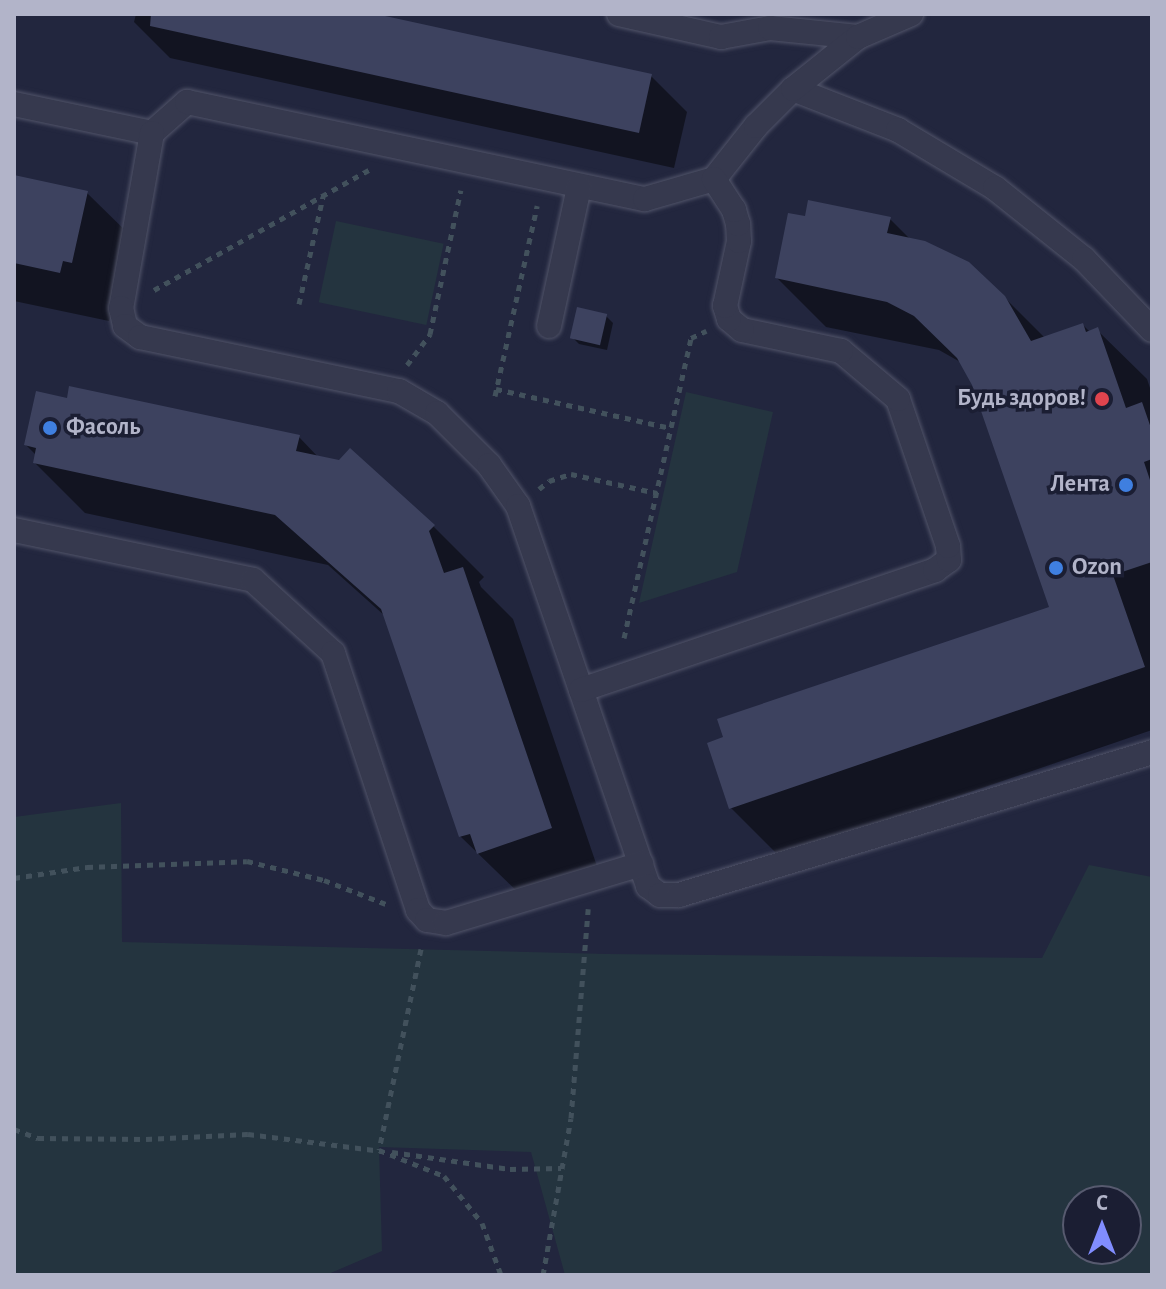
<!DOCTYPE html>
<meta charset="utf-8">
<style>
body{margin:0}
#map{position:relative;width:1166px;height:1289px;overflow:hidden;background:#22263e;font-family:"Alegreya Sans",sans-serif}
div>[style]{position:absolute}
.green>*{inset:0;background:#24343f;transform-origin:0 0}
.shadow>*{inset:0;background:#0007}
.building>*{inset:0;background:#3d425f;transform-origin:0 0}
.path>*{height:5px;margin-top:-2.5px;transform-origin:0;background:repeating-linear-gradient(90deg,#42515c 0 6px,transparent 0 12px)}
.roads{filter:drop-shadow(0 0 2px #515469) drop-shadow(0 0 2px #515469)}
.minor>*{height:24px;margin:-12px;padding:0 12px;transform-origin:12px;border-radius:12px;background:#36394e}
.dots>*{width:22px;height:22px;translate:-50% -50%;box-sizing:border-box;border:4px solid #1b1e33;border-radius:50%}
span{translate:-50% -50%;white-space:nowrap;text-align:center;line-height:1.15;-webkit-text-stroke:7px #1b1e33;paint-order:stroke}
.poi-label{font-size:24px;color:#b2b4c9;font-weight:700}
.right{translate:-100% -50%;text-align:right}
.left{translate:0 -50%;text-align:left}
.frame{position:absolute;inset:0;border:16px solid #b2b4c9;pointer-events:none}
.north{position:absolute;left:1062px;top:1185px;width:80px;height:80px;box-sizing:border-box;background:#1b1e33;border:2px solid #575a6f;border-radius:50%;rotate:0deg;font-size:22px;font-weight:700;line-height:32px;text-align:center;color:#b2b4c9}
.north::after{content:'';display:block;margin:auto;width:28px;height:36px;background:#818dff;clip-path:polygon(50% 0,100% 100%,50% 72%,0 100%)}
</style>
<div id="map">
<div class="green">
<div style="left:336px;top:221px;width:110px;height:83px;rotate:12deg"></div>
<div style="clip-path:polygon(686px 392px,773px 412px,737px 572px,639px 603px)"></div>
<div style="clip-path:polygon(evenodd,121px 803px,122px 942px,607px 954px,1042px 958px,1089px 865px,1152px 877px,1152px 1275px,565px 1275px,531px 1152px,379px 1147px,382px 1251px,326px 1275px,14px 1275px,14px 817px,121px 803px,1078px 1201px,1126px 1201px,1126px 1249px,1078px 1249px,1078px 1201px)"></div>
</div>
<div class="shadow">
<div style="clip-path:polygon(136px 14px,367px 14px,651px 76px,687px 112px,674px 168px,170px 58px,134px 22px)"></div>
<div style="clip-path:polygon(14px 177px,87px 193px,137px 242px,109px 321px,14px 301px)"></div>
<div style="clip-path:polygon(806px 219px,890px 219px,911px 240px,1004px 297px,1045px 338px,1083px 325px,1090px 332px,1097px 330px,1147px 379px,1152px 394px,1152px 730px,780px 857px,731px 808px,1051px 608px,974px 384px,962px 363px,939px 350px,826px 327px,777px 278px)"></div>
<div style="clip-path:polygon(606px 316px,613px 323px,607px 350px,579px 344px,572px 337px)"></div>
<div style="clip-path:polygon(299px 437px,319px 458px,433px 526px,484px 577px,479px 582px,481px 587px,513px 619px,601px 878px,529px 903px,460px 836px,385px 616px,328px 565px,85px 513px,35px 463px,36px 455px,26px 445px)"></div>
</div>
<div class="building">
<div style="clip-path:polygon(151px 14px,376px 14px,652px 74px,639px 133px,150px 26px)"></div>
<div style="clip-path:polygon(14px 175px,88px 191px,72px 263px,63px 261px,60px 273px,14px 263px)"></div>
<div style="clip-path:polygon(808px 200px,891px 217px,887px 233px,925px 241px,969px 262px,1005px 296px,1031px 341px,1083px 323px,1086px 332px,1098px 327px,1126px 408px,1142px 402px,1152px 431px,1152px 459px,1144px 462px,1152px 486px,1152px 562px,1113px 575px,1145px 667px,729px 809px,707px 743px,723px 737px,717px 719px,1049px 607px,972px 385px,957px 358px,914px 316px,887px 302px,775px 278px,788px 213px,805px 216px)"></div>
<div style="left:577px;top:307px;width:31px;height:32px;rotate:13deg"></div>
<div style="clip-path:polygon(69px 386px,300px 435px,296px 451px,339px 460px,350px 448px,435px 525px,429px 531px,444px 573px,463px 567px,552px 828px,477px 854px,470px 834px,459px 837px,381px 609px,275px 515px,33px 463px,36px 448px,24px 445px,36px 391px,67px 398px)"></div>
</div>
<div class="path">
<div style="left:154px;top:290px;width:246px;rotate:-29.2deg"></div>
<div style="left:299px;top:304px;width:110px;rotate:-77.4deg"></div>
<div style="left:407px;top:365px;width:39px;rotate:-53deg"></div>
<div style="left:430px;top:334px;width:147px;rotate:-77.9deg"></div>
<div style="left:496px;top:389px;width:179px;rotate:12.6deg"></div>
<div style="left:495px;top:396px;width:195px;rotate:-77.5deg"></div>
<div style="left:539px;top:489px;width:13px;rotate:-39deg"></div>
<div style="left:549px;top:481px;width:23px;rotate:-18deg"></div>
<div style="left:571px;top:474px;width:88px;rotate:12.5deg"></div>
<div style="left:624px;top:638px;width:307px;rotate:-77.4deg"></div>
<div style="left:691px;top:338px;width:17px;rotate:-25deg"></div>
<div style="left:14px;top:878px;width:74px;rotate:-8.6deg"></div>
<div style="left:87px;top:867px;width:160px;rotate:-2.1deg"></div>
<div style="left:247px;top:861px;width:79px;rotate:13.9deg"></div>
<div style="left:324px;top:880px;width:66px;rotate:21.2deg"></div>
<div style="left:421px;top:949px;width:205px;rotate:101.8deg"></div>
<div style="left:379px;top:1150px;width:70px;rotate:21.8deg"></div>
<div style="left:444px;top:1176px;width:60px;rotate:51deg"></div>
<div style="left:482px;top:1223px;width:55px;rotate:69.9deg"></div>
<div style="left:14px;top:1129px;width:26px;rotate:21deg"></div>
<div style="left:38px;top:1138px;width:108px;rotate:0.5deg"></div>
<div style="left:146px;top:1139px;width:102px;rotate:-2.8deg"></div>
<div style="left:248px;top:1134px;width:135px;rotate:7.2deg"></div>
<div style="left:392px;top:1152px;width:119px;rotate:8.2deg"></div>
<div style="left:510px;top:1169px;width:51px;rotate:-1.1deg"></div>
<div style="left:543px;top:1275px;width:159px;rotate:-79.9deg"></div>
<div style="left:571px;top:1118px;width:210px;rotate:-85.3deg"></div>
</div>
<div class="roads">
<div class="minor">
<div style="left:619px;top:14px;width:105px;rotate:12.7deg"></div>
<div style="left:721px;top:37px;width:50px;rotate:-10.4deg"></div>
<div style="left:770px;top:28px;width:88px;rotate:5.8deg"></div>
<div style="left:793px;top:89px;width:113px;rotate:21.3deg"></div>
<div style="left:898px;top:130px;width:113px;rotate:30.9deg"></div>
<div style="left:995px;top:188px;width:114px;rotate:38.6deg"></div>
<div style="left:1084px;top:259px;width:98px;rotate:46.2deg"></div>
<div style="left:14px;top:104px;width:141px;rotate:11.9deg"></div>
<div style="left:152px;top:133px;width:47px;rotate:-41.5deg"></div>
<div style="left:187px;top:102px;width:468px;rotate:12deg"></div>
<div style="left:645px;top:199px;width:72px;rotate:-16.2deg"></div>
<div style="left:714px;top:179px;width:68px;rotate:-51.6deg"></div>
<div style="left:756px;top:126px;width:52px;rotate:-45deg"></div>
<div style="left:793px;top:89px;width:83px;rotate:-38.7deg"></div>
<div style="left:858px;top:37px;width:58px;rotate:-23.5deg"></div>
<div style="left:152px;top:133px;width:178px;rotate:100deg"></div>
<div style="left:121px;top:308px;width:18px;rotate:77deg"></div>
<div style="left:125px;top:326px;width:19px;rotate:36deg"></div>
<div style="left:140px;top:337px;width:265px;rotate:11.8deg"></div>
<div style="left:399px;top:391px;width:44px;rotate:30.1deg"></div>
<div style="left:437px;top:413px;width:74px;rotate:45deg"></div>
<div style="left:489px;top:465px;width:50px;rotate:54.7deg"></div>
<div style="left:518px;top:506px;width:402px;rotate:71.1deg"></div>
<div style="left:648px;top:886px;width:15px;rotate:37deg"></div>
<div style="left:660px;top:895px;width:19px"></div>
<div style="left:679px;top:895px;width:494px;rotate:-16.8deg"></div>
<div style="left:549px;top:326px;width:142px;rotate:-77.8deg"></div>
<div style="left:14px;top:530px;width:244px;rotate:11.8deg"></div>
<div style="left:253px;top:580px;width:108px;rotate:42.4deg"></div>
<div style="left:333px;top:653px;width:271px;rotate:71.7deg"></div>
<div style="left:418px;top:910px;width:13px;rotate:48deg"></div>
<div style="left:427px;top:920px;width:19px;rotate:9deg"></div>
<div style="left:446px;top:923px;width:204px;rotate:-16.8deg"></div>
<div style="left:581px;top:690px;width:374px;rotate:-18.7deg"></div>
<div style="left:935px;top:570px;width:17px;rotate:-36deg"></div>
<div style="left:949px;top:560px;width:14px;rotate:-94deg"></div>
<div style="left:948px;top:546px;width:155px;rotate:-108.8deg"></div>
<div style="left:898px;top:399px;width:75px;rotate:-139.9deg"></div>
<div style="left:841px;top:351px;width:101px;rotate:-168deg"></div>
<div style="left:742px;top:330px;width:17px;rotate:-140deg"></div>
<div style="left:729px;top:319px;width:14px;rotate:-107deg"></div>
<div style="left:725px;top:306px;width:66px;rotate:-77.8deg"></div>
<div style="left:739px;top:241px;width:17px;rotate:-93deg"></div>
<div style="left:738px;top:224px;width:15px;rotate:-106deg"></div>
<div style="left:734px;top:210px;width:37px;rotate:-123deg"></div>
</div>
</div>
<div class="dots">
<div style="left:1102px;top:399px;background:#e0444e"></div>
<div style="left:50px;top:428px;background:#3f7fe0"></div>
<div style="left:1126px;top:485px;background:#3f7fe0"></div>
<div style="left:1056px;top:568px;background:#3f7fe0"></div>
</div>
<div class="poi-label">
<span class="right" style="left:1086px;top:399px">Будь здоров!</span>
<span class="left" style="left:66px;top:428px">Фасоль</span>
<span class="right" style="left:1110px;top:485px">Лента</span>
<span class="left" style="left:1072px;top:568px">Ozon</span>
</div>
<div class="frame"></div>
<div class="north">С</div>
</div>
